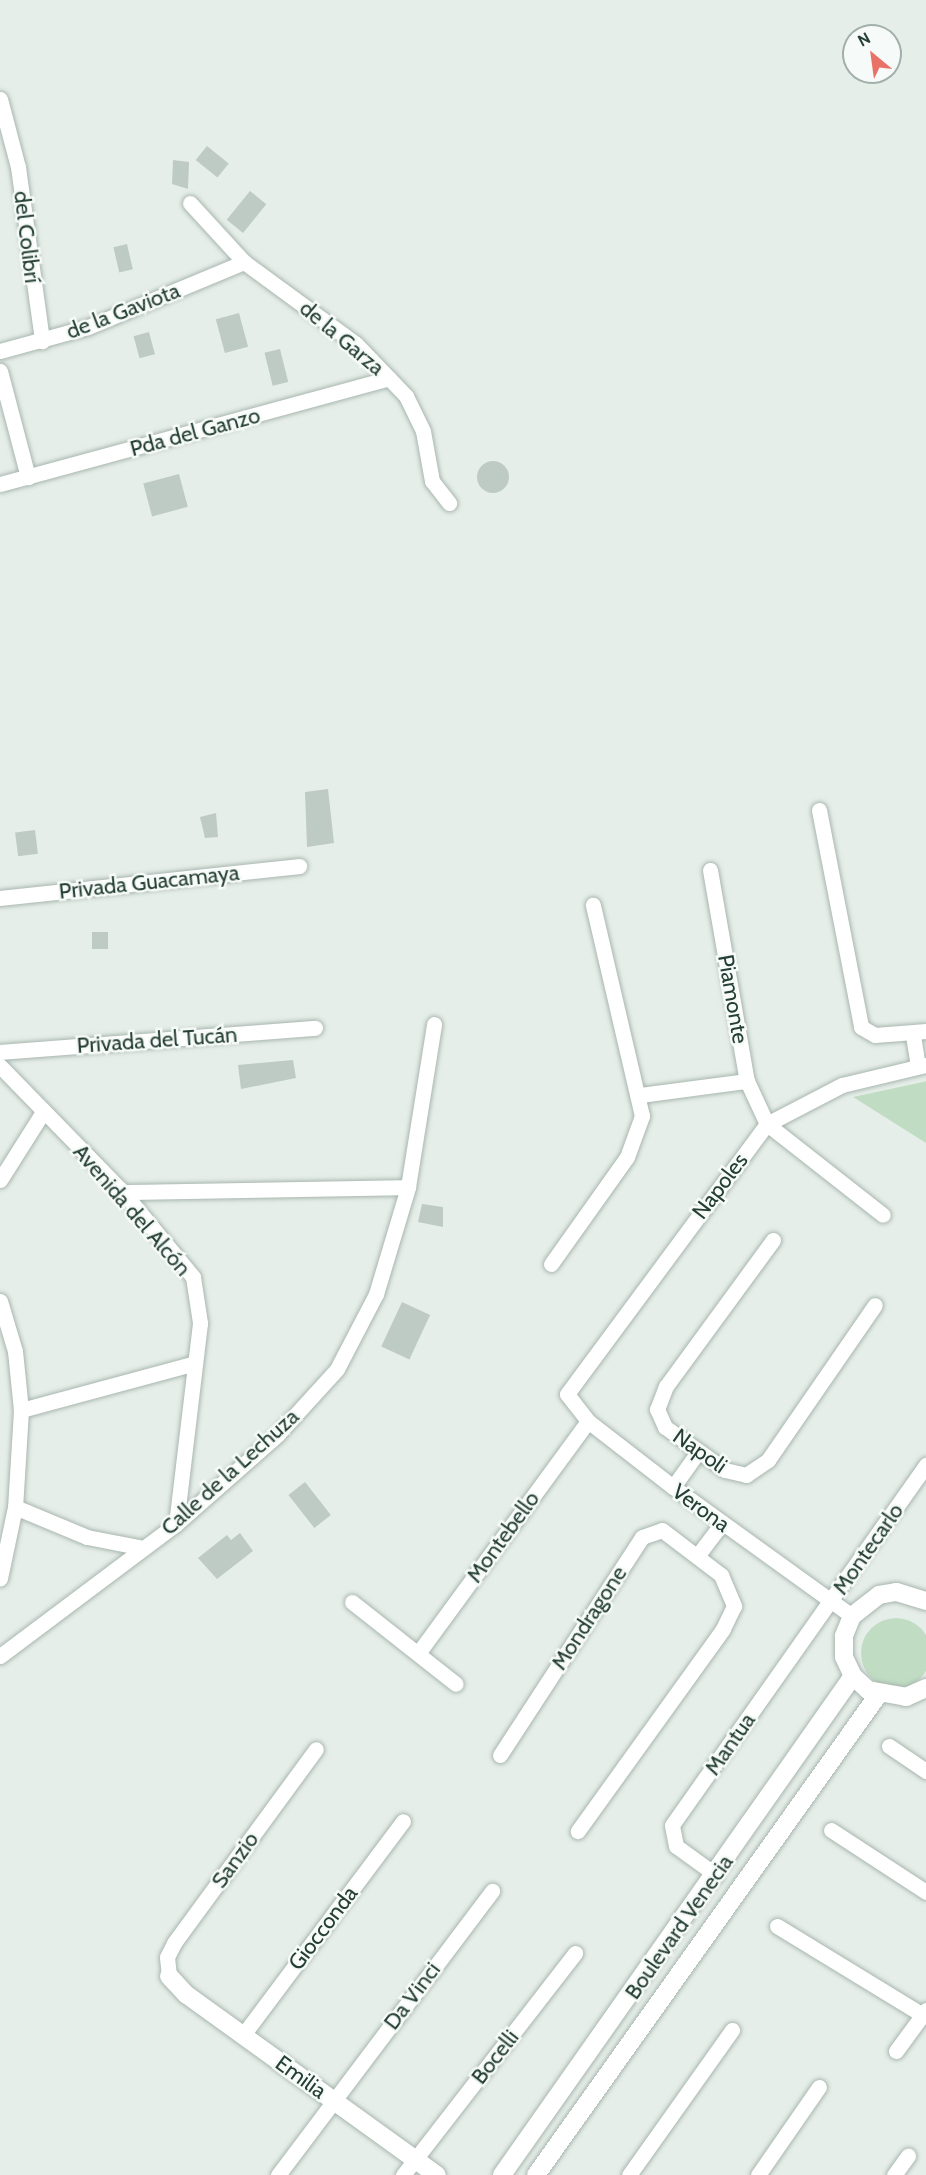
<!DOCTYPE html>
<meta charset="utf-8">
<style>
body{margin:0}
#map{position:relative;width:926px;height:2175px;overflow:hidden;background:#e6eee9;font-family:Cabin,sans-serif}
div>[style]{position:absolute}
.green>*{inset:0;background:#c0ddc3}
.round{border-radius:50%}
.building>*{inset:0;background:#becbc4;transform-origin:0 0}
.roads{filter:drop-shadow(0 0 2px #a8b6af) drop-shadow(0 0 2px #a8b6af)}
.street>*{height:15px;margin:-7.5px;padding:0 7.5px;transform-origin:7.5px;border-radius:7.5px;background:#fff}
.secondary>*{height:18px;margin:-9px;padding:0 9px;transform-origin:9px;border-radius:9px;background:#fff}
span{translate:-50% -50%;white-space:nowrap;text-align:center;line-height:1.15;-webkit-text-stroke:5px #f6faf8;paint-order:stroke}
.street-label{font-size:22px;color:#253f34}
.north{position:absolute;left:842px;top:24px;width:60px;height:60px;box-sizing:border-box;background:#f6faf8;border:2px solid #a2afaa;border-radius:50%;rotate:331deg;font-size:16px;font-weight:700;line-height:24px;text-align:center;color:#253f34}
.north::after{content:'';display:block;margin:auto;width:21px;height:27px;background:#ea7167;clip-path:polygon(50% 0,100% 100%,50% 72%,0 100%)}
</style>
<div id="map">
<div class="green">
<div style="clip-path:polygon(926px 1081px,926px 1143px,853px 1097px,923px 1082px)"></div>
<div class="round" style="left:861px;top:1618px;width:70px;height:70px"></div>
</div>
<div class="building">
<div style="left:207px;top:146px;width:28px;height:18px;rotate:39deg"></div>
<div style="clip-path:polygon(173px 160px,189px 162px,188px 189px,172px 184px)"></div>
<div style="left:250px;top:191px;width:21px;height:37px;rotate:39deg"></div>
<div style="left:127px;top:244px;width:26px;height:14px;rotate:77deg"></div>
<div style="left:239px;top:313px;width:35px;height:24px;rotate:75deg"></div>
<div style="left:149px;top:332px;width:23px;height:16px;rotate:75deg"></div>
<div style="left:280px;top:349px;width:34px;height:16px;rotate:76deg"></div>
<div class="round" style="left:477px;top:461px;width:32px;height:32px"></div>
<div style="left:179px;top:474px;width:34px;height:37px;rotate:75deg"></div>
<div style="clip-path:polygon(328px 789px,334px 843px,307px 847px,305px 792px)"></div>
<div style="clip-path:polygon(216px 813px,218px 837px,205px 838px,200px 817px)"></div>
<div style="left:35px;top:830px;width:24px;height:20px;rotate:83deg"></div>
<div style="left:92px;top:932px;width:16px;height:17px"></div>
<div style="clip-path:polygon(293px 1060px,296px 1078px,241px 1089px,238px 1065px)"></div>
<div style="clip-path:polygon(422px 1204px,443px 1207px,443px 1227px,418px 1222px)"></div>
<div style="left:402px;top:1302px;width:31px;height:49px;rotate:25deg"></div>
<div style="left:305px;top:1482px;width:42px;height:21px;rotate:52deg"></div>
<div style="clip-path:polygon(240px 1533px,253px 1551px,217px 1579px,198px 1558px,227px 1535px,231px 1540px)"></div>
</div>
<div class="roads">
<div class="street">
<div style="left:0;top:99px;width:70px;rotate:75.2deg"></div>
<div style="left:18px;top:167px;width:176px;rotate:82.1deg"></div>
<div style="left:190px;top:203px;width:80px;rotate:47.5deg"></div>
<div style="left:244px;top:262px;width:139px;rotate:36.2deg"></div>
<div style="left:356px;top:344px;width:72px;rotate:46.1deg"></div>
<div style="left:406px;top:396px;width:39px;rotate:64deg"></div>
<div style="left:423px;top:431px;width:51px;rotate:79.8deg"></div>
<div style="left:432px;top:481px;width:28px;rotate:52deg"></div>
<div style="left:0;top:351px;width:91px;rotate:-15.3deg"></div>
<div style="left:88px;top:327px;width:169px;rotate:-22.6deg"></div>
<div style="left:0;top:371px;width:110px;rotate:75.2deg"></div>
<div style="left:0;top:484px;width:403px;rotate:-15.2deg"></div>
<div style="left:819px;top:810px;width:221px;rotate:79deg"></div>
<div style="left:861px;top:1027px;width:16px;rotate:30deg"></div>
<div style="left:875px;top:1035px;width:51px;rotate:-4.5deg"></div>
<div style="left:710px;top:870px;width:214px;rotate:80.1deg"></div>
<div style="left:747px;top:1081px;width:47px;rotate:65.1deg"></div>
<div style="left:767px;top:1124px;width:147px;rotate:38.1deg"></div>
<div style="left:0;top:898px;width:301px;rotate:-6.1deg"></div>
<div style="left:913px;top:1035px;width:31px;rotate:81deg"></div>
<div style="left:0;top:1052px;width:316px;rotate:-4.4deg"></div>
<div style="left:0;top:1066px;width:176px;rotate:45.7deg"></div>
<div style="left:123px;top:1192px;width:110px;rotate:50.5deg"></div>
<div style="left:193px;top:1277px;width:47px;rotate:81.3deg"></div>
<div style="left:200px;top:1323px;width:202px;rotate:96.8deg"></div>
<div style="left:640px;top:1095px;width:108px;rotate:-7.5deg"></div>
<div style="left:0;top:1180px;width:80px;rotate:-57.7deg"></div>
<div style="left:123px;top:1192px;width:285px;rotate:-1deg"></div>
<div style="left:773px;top:1240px;width:181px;rotate:126.2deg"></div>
<div style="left:666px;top:1386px;width:25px;rotate:111deg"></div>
<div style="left:657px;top:1409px;width:20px;rotate:66deg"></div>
<div style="left:665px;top:1427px;width:74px;rotate:35.6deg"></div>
<div style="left:725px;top:1470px;width:22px;rotate:13deg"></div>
<div style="left:746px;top:1475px;width:27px;rotate:-34deg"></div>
<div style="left:768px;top:1460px;width:188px;rotate:-55.4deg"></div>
<div style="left:551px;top:1264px;width:131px;rotate:-54.6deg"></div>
<div style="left:627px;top:1157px;width:44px;rotate:-69.9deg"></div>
<div style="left:642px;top:1116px;width:217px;rotate:-103.1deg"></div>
<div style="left:0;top:1301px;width:52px;rotate:73.3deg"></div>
<div style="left:15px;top:1351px;width:59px;rotate:84.2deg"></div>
<div style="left:21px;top:1410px;width:97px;rotate:93.5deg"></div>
<div style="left:15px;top:1507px;width:73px;rotate:101.9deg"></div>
<div style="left:21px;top:1410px;width:180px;rotate:-15.1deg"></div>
<div style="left:673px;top:1487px;width:43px;rotate:-54.5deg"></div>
<div style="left:15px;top:1507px;width:78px;rotate:22.6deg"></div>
<div style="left:87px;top:1537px;width:57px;rotate:11.1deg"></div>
<div style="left:698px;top:1555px;width:40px;rotate:-53deg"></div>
<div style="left:352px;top:1602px;width:132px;rotate:38.3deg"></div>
<div style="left:852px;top:1616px;width:221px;rotate:-144.2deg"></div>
<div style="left:673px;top:1487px;width:108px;rotate:-142.2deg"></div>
<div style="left:588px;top:1421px;width:34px;rotate:-128deg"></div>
<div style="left:567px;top:1394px;width:336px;rotate:-53.5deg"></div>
<div style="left:767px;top:1124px;width:85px;rotate:-27.5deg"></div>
<div style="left:842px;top:1085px;width:86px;rotate:-13.4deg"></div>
<div style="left:419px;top:1652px;width:286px;rotate:-53.8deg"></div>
<div style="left:0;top:1656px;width:220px;rotate:-36.9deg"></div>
<div style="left:176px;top:1524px;width:135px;rotate:-41.4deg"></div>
<div style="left:277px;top:1435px;width:89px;rotate:-47.7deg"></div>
<div style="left:337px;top:1369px;width:85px;rotate:-62.5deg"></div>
<div style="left:376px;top:1294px;width:112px;rotate:-73.3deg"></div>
<div style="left:408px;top:1187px;width:165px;rotate:-80.9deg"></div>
<div style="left:889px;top:1746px;width:45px;rotate:34deg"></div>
<div style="left:500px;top:1755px;width:260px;rotate:-56.9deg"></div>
<div style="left:642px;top:1537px;width:21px;rotate:-19deg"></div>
<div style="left:662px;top:1530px;width:74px;rotate:37.3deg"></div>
<div style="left:721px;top:1575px;width:34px;rotate:67deg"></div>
<div style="left:734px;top:1606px;width:25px;rotate:116deg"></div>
<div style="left:723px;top:1629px;width:249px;rotate:125.7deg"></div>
<div style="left:831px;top:1830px;width:113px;rotate:33.1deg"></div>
<div style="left:716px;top:1875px;width:49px;rotate:-144.1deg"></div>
<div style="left:676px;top:1846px;width:21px;rotate:-101deg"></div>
<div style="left:672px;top:1825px;width:441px;rotate:-54.8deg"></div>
<div style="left:777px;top:1926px;width:171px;rotate:31.4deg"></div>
<div style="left:169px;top:1976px;width:19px;rotate:-96deg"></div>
<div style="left:167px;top:1957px;width:16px;rotate:-63deg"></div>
<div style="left:174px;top:1943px;width:240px;rotate:-53.8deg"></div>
<div style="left:243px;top:2035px;width:267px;rotate:-53.2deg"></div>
<div style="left:896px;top:2051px;width:51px;rotate:-53.8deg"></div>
<div style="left:278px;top:2175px;width:356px;rotate:-53deg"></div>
<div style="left:403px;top:2175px;width:281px;rotate:-52.2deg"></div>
<div style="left:629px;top:2175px;width:178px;rotate:-54.6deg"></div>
<div style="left:758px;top:2175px;width:107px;rotate:-55.3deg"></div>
<div style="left:894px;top:2175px;width:24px;rotate:-54deg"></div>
</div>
<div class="secondary">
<div style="left:926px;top:1601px;width:31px;rotate:-163deg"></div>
<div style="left:896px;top:1592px;width:17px;rotate:170deg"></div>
<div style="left:879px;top:1595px;width:34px;rotate:142deg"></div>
<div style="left:852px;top:1616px;width:22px;rotate:112deg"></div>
<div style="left:844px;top:1636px;width:21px;rotate:90deg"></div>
<div style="left:844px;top:1657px;width:21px;rotate:65deg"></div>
<div style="left:853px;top:1676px;width:21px;rotate:43deg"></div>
<div style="left:868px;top:1690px;width:39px;rotate:10deg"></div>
<div style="left:906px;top:1697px;width:22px;rotate:-24deg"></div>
<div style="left:169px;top:1976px;width:26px;rotate:47deg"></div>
<div style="left:187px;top:1995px;width:308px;rotate:35.8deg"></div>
<div style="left:502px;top:2175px;width:610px;rotate:-54.88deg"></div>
<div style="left:536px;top:2175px;width:589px;rotate:-54.53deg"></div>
</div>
</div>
<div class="street-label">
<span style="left:27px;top:237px;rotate:83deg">del Colibrí</span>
<span style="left:123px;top:311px;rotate:-21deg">de la Gaviota</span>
<span style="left:342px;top:338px;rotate:40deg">de la Garza</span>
<span style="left:195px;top:432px;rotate:-15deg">Pda del Ganzo</span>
<span style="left:149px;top:882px;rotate:-6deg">Privada Guacamaya</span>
<span style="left:733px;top:999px;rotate:80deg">Piamonte</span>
<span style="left:157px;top:1040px;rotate:-4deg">Privada del Tucán</span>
<span style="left:720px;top:1186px;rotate:-53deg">Napoles</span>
<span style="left:132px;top:1210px;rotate:49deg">Avenida del Alcón</span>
<span style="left:700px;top:1451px;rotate:35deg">Napoli</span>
<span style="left:230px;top:1472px;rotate:-42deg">Calle de la Lechuza</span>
<span style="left:701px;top:1508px;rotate:36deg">Verona</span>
<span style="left:503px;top:1537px;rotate:-54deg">Montebello</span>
<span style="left:868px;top:1549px;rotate:-55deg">Montecarlo</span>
<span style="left:589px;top:1618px;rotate:-57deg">Mondragone</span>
<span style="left:730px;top:1744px;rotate:-55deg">Mantua</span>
<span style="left:235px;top:1860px;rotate:-54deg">Sanzio</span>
<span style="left:679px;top:1927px;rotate:-55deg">Boulevard Venecia</span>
<span style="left:323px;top:1928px;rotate:-53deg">Giocconda</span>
<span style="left:412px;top:1996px;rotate:-53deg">Da Vinci</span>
<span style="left:495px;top:2057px;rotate:-52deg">Bocelli</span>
<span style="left:301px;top:2077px;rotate:36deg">Emilia</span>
</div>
<div class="north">N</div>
</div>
